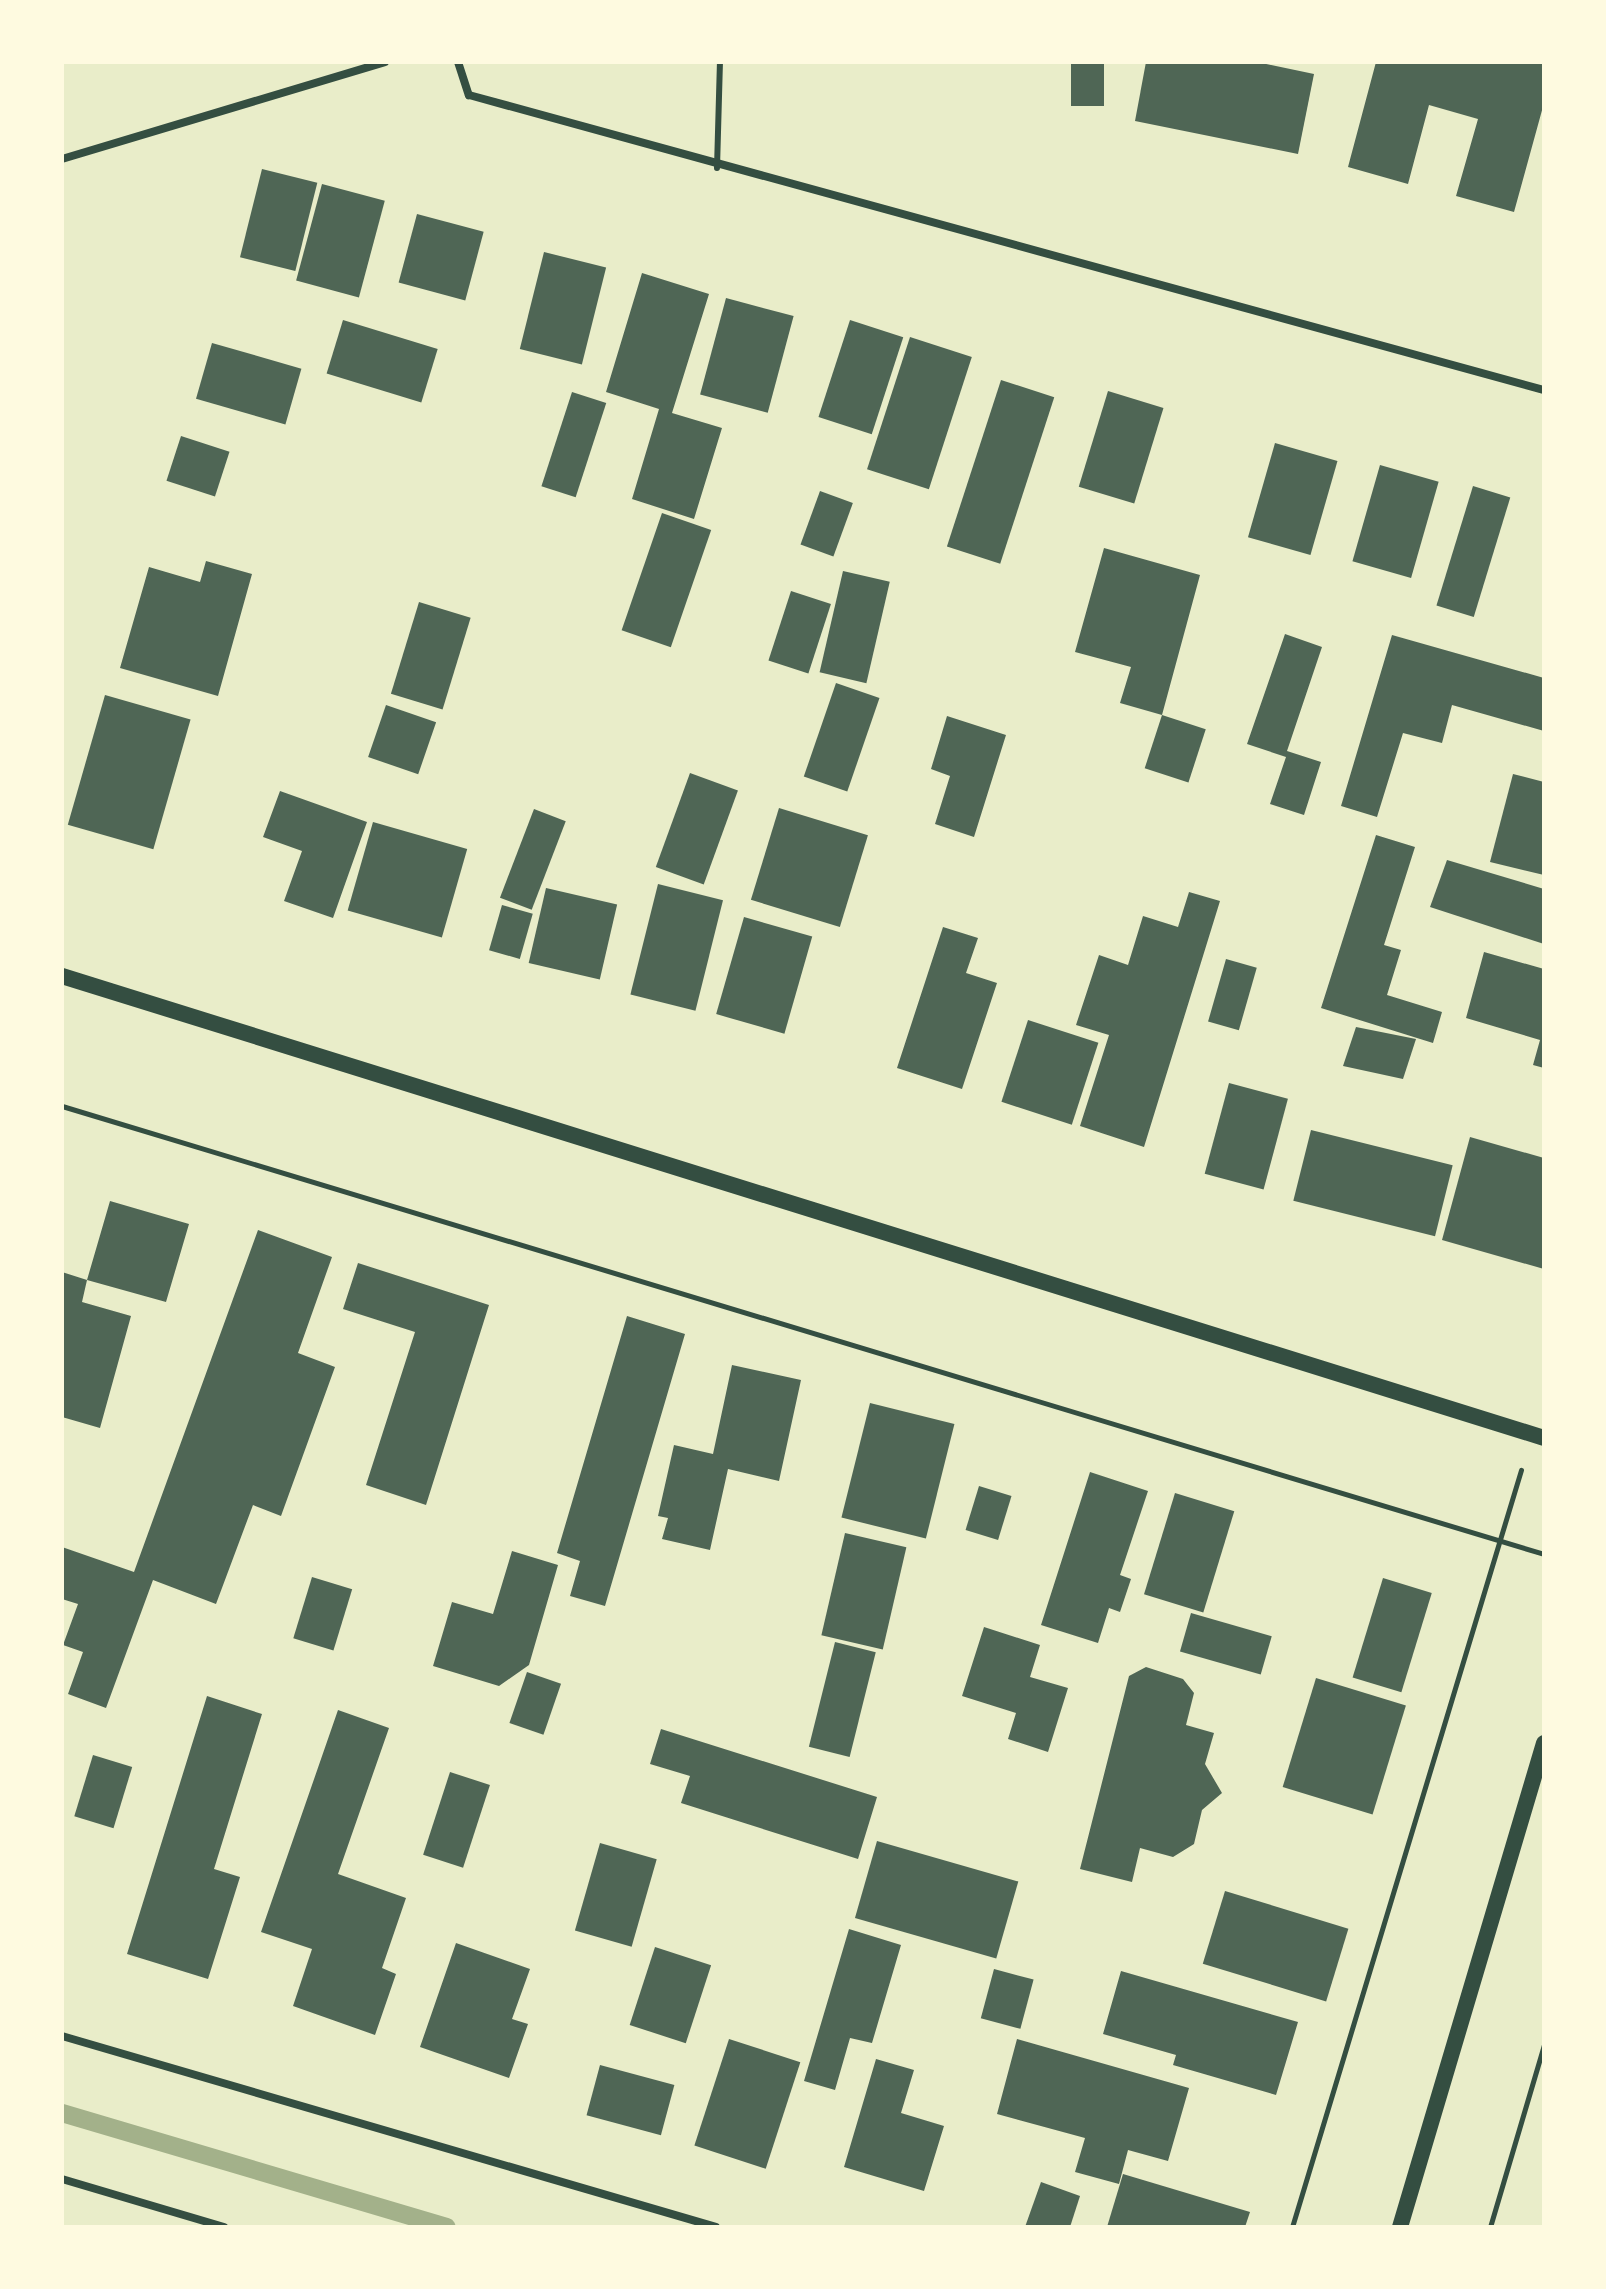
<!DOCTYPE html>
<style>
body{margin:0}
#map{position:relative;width:1606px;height:2289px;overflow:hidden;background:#e9edc9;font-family:Ubuntu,sans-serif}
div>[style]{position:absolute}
.stream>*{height:18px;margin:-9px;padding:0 9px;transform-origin:9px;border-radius:9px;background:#a3b18a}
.building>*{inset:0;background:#4f6655;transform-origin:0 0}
.path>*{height:5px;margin:-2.5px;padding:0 2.5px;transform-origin:2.5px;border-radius:2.5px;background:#344e41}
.service>*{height:6px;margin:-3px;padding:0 3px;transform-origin:3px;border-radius:3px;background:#344e41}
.minor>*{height:8px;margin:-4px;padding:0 4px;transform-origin:4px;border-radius:4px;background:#344e41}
.secondary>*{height:16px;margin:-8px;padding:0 8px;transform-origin:8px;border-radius:8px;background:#344e41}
span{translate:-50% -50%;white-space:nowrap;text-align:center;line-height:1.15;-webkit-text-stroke:6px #fefae0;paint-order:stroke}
.frame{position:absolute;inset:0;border:64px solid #fefae0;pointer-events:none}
</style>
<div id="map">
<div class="stream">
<div style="left:62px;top:2113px;width:401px;rotate:16.5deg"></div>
</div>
<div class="building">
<div style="left:1071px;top:62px;width:33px;height:44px"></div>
<div style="clip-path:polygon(1146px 62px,1257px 62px,1314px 74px,1298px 154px,1135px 121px)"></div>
<div style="clip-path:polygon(1376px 62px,1544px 62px,1544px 103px,1514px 212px,1456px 196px,1478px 119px,1429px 105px,1408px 184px,1348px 167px)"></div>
<div style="left:262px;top:169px;width:57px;height:91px;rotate:14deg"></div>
<div style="left:322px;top:184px;width:65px;height:100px;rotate:15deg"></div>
<div style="left:417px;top:214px;width:69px;height:71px;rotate:15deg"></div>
<div style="left:544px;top:252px;width:64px;height:100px;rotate:14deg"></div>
<div style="clip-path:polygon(642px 273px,709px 294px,672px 413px,722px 428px,694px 519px,632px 499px,659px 409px,606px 392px)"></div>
<div style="left:726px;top:298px;width:70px;height:100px;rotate:15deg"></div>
<div style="left:343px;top:320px;width:99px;height:56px;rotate:17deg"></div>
<div style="left:850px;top:320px;width:56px;height:102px;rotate:18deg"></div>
<div style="left:910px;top:337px;width:65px;height:139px;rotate:18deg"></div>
<div style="left:212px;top:343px;width:93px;height:58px;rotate:16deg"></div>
<div style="left:1001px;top:380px;width:56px;height:175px;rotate:18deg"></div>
<div style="left:1108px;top:391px;width:58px;height:100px;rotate:17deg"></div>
<div style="left:572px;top:392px;width:36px;height:99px;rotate:18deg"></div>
<div style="left:181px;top:436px;width:51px;height:47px;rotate:18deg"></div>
<div style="left:1275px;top:443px;width:65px;height:98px;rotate:16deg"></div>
<div style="left:1380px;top:465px;width:61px;height:100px;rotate:16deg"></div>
<div style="left:1473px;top:486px;width:39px;height:125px;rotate:17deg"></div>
<div style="left:820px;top:491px;width:35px;height:57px;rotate:20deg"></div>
<div style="left:662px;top:513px;width:52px;height:124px;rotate:19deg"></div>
<div style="clip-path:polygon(1104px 548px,1200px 575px,1162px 715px,1120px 703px,1131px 667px,1075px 652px)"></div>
<div style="clip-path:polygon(206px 561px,252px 574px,218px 696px,120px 668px,149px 567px,200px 582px)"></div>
<div style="left:843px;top:571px;width:48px;height:104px;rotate:13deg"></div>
<div style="left:791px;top:591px;width:42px;height:73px;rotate:18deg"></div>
<div style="left:419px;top:602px;width:54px;height:96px;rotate:17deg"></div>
<div style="clip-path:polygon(1285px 634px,1322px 647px,1287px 751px,1321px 762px,1304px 815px,1270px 804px,1286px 757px,1247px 744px)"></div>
<div style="clip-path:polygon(1392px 635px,1544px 678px,1544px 731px,1452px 705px,1442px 743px,1403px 733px,1377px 817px,1341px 806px)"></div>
<div style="left:836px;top:683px;width:46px;height:99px;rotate:19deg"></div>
<div style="left:105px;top:695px;width:89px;height:135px;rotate:16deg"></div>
<div style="left:386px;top:705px;width:53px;height:55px;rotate:19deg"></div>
<div style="left:1162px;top:715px;width:46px;height:56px;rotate:18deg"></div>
<div style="clip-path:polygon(947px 716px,1006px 735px,974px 837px,935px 824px,950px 776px,931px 769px)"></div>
<div style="left:690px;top:773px;width:51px;height:100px;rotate:20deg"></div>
<div style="clip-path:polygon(1513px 774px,1544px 782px,1544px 875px,1490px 862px)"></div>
<div style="clip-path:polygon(280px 791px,367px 822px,333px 918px,284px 901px,302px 851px,263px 837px)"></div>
<div style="left:779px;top:808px;width:93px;height:96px;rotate:17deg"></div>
<div style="left:534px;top:809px;width:34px;height:95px;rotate:21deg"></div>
<div style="left:373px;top:822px;width:98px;height:92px;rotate:16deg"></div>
<div style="clip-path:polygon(1376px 835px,1415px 847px,1384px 945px,1401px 950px,1387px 995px,1442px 1012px,1433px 1043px,1321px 1008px)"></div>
<div style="clip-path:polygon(1447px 860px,1544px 889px,1544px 944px,1430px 907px)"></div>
<div style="left:658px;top:884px;width:67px;height:114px;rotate:14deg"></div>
<div style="left:546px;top:888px;width:73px;height:77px;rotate:13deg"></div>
<div style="clip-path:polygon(1189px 892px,1220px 901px,1144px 1147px,1080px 1126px,1109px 1035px,1076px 1025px,1099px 955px,1128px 965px,1143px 916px,1178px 927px)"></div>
<div style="left:502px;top:905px;width:32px;height:47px;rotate:16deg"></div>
<div style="left:744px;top:917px;width:71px;height:101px;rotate:16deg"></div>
<div style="clip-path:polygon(943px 927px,978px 938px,966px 973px,997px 983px,962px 1089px,897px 1068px)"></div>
<div style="clip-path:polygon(1484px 952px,1544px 969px,1544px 1068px,1533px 1065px,1540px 1040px,1466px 1018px)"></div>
<div style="left:1226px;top:959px;width:32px;height:65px;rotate:16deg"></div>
<div style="left:1028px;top:1020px;width:74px;height:86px;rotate:18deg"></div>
<div style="clip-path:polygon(1356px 1027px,1416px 1039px,1403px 1079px,1343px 1066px)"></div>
<div style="left:1229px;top:1083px;width:61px;height:94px;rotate:15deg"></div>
<div style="left:1311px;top:1130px;width:146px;height:73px;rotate:14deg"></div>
<div style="clip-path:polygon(1470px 1137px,1544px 1158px,1544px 1269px,1442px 1240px)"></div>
<div style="clip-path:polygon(110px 1201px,189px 1224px,166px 1302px,87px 1280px,82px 1302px,131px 1316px,100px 1428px,62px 1417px,62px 1272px,87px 1280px)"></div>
<div style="clip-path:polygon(258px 1230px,332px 1257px,298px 1353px,335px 1367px,281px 1516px,253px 1505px,216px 1604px,153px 1580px,106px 1708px,68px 1694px,83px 1652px,63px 1645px,78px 1604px,62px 1599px,62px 1547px,134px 1572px)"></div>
<div style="clip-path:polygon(358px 1263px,489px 1305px,426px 1505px,366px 1485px,415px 1332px,343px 1309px)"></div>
<div style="clip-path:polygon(627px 1316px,685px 1334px,605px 1606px,570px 1596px,580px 1561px,557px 1553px)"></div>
<div style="clip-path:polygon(732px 1365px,801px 1380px,779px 1481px,728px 1469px,710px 1550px,662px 1539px,668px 1518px,658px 1516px,674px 1445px,713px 1454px)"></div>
<div style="left:870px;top:1403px;width:87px;height:118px;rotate:14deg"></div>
<div style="clip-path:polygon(1090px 1472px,1148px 1491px,1120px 1575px,1131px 1579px,1120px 1612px,1109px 1608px,1098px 1643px,1041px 1625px)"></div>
<div style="left:979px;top:1486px;width:34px;height:46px;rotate:17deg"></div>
<div style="left:1175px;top:1493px;width:62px;height:106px;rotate:17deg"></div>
<div style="left:845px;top:1533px;width:63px;height:105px;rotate:13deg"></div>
<div style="clip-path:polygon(512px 1551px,558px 1565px,529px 1665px,499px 1686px,433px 1666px,452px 1602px,493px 1614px)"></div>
<div style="left:312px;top:1577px;width:42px;height:64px;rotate:17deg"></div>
<div style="left:1383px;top:1578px;width:51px;height:104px;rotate:17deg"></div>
<div style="left:1191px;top:1613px;width:84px;height:40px;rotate:16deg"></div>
<div style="clip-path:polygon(984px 1627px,1040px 1645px,1030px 1677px,1068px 1688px,1048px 1752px,1008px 1739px,1016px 1713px,962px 1696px)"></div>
<div style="left:835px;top:1642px;width:42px;height:108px;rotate:14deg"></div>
<div style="clip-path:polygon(1146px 1667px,1183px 1679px,1194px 1693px,1186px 1725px,1214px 1733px,1205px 1764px,1222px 1793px,1202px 1810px,1194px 1844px,1173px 1857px,1140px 1848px,1132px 1882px,1080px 1869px,1129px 1676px)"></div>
<div style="left:527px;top:1672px;width:36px;height:54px;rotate:19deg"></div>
<div style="left:1316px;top:1678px;width:94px;height:114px;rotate:17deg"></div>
<div style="clip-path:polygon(207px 1696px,262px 1714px,214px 1869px,240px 1877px,208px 1979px,127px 1954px)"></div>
<div style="clip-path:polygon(338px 1710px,389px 1728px,338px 1874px,406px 1898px,382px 1968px,396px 1974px,375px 2035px,293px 2006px,312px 1949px,261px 1932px)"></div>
<div style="clip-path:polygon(661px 1729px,877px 1797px,858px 1859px,681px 1803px,690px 1776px,650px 1764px)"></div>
<div style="left:93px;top:1755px;width:41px;height:64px;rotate:17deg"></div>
<div style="left:450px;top:1772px;width:42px;height:87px;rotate:18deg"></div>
<div style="left:877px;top:1841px;width:147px;height:80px;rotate:16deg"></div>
<div style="left:600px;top:1843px;width:59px;height:91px;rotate:16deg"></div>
<div style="left:1225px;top:1891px;width:129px;height:76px;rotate:17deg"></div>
<div style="clip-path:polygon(849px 1929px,901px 1945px,872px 2043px,850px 2038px,835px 2090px,804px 2081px)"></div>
<div style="clip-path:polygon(456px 1943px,530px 1969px,512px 2019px,528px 2024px,509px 2078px,420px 2047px)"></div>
<div style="left:655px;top:1947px;width:59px;height:82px;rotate:18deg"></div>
<div style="left:994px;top:1969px;width:41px;height:51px;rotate:15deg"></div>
<div style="clip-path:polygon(1121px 1971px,1298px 2022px,1276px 2095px,1173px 2065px,1176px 2055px,1103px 2034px)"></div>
<div style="left:729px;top:2039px;width:75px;height:112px;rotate:18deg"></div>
<div style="clip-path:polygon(1017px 2039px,1189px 2088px,1168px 2161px,1128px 2150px,1119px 2184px,1075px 2172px,1085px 2138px,997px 2114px)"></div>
<div style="clip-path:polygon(876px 2059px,914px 2070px,901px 2113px,944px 2126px,924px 2191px,844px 2167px)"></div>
<div style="left:600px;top:2065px;width:77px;height:52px;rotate:15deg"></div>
<div style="clip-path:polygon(1123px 2174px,1250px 2212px,1245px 2227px,1107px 2227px)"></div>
<div style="clip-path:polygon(1041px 2182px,1080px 2196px,1070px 2227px,1025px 2227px)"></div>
</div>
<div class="path">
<div style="left:62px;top:1106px;width:1548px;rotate:16.82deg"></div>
<div style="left:1292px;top:2227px;width:791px;rotate:-73.17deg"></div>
<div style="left:1490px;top:2227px;width:190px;rotate:-73.5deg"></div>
</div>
<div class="service">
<div style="left:717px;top:168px;width:106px;rotate:-88.4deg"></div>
</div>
<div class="minor">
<div style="left:458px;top:62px;width:35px;rotate:72deg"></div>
<div style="left:469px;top:95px;width:1115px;rotate:15.35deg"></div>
<div style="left:62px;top:159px;width:337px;rotate:-16.7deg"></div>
<div style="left:62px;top:2036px;width:681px;rotate:16.28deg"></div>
<div style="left:62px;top:2179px;width:169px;rotate:16.5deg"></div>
</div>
<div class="secondary">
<div style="left:62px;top:976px;width:1552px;rotate:17.31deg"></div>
<div style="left:1400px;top:2227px;width:505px;rotate:-73.43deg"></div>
</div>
<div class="frame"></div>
</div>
